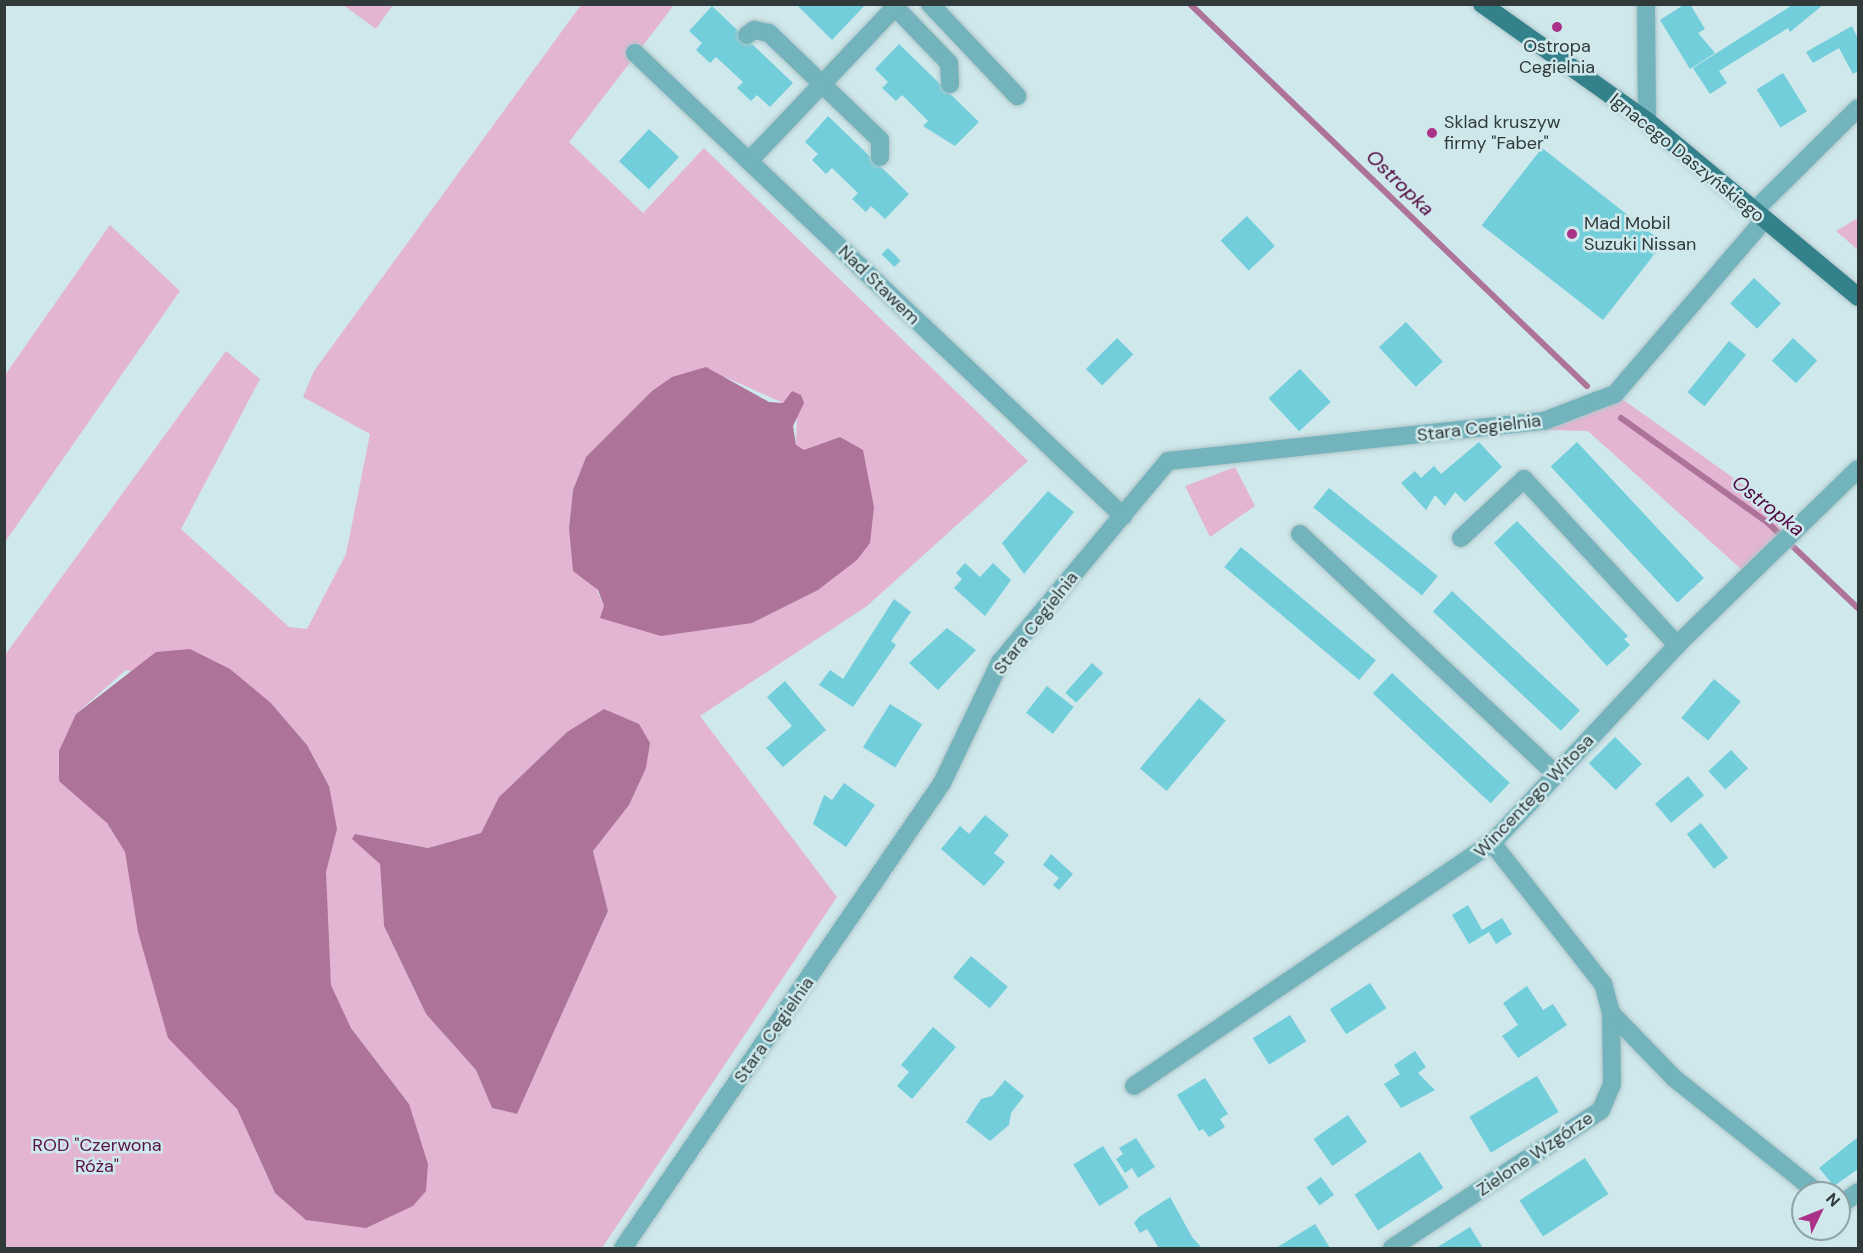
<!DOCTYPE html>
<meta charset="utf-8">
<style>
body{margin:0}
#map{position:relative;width:1863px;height:1253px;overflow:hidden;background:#cfe8ec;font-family:"DM Sans",sans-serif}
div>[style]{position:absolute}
.green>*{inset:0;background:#e4b5d2}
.water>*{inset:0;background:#ae7399}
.stream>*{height:6px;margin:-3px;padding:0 3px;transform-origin:3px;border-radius:3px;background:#ae7399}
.building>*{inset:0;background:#71ceda;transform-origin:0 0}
.roads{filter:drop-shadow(0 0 2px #afc5c9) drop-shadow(0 0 2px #afc5c9)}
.minor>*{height:18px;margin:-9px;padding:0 9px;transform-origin:9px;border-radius:9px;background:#72b3bc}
.major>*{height:18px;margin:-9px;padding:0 9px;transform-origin:9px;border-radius:9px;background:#33818b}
.dots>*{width:16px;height:16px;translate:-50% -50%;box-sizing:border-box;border:3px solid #cfe8ec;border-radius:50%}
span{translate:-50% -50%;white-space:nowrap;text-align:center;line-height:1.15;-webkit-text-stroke:5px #cfe8ec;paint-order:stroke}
.poi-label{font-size:18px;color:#303a3b}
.left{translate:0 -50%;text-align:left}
.street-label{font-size:18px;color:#303a3b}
.park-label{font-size:18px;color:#591146}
.water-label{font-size:20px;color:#520840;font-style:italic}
.frame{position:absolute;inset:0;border:6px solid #303a3b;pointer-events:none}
.north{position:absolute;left:1791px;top:1181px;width:60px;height:60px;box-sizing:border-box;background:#cfe8ec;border:2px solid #8fa2a5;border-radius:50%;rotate:47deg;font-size:16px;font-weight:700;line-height:24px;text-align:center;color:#303a3b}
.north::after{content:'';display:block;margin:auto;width:21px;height:27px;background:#a93187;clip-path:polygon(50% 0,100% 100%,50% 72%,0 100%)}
</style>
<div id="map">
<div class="green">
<div style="clip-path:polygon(343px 5px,393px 5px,376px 29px)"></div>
<div style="clip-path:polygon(evenodd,581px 5px,674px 5px,569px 142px,643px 213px,704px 148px,1028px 461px,867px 606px,700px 716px,837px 897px,602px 1248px,5px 1248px,5px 655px,226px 351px,260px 379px,181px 529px,289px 627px,307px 629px,346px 554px,370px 434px,303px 397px,314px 371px,581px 5px,672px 377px,725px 377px,783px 403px,797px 411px,796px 446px,805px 451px,840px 437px,679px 632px,661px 635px,604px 606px,569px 528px,573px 490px,586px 457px,672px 377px,581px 5px,126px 670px,271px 703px,307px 745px,329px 786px,325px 899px,331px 985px,351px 1028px,409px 1104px,275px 1193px,237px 1109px,213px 1080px,150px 967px,125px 852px,107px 823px,76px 714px,126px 670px,581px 5px,567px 732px,606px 833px,593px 851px,608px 911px,517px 1114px,492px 1108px,476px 1070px,426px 1014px,384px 926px,380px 864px,355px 834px,428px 848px,481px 833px,499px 797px,567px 732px)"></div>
<div style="clip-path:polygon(1858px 218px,1858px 250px,1836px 231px)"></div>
<div style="clip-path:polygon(110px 225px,180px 291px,5px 542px,5px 375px)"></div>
<div style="clip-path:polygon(1615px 394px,1776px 508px,1799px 532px,1742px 570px,1588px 431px,1485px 428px)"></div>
<div style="clip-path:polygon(1235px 467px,1255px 506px,1210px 537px,1185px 486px)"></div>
</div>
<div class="water">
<div style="clip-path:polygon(706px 367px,769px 402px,783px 403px,792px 391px,801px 395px,804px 403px,793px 426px,796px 445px,804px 450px,840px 437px,863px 450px,874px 507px,870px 543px,857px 560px,818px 590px,752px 623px,661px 636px,600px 618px,604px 606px,598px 590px,573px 571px,569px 528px,573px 490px,586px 457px,652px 391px,672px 377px)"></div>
<div style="clip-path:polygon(190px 649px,230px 669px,271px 703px,307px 745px,329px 786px,337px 829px,326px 872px,331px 985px,351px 1028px,409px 1104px,428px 1164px,426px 1191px,413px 1206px,366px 1228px,306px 1220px,275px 1193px,237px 1109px,168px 1038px,138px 932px,125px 852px,107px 823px,59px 781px,59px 751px,76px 714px,156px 652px)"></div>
<div style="clip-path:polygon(604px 709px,639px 724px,650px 743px,646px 768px,629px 805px,593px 851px,608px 911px,517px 1114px,492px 1108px,476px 1070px,426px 1014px,384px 926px,380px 864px,352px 839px,355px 834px,428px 848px,481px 833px,499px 797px,567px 732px)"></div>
</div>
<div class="stream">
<div style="left:1190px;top:4px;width:551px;rotate:43.9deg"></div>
<div style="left:1621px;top:418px;width:181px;rotate:35.5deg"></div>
<div style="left:1768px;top:523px;width:124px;rotate:43.4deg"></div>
</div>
<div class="building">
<div style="clip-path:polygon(796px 4px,866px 4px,832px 40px)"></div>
<div style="clip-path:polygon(1685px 4px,1690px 4px,1705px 29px,1698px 33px,1715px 53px,1690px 69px,1660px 20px)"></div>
<div style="clip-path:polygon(1794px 4px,1824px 4px,1790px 32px,1788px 28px,1719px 71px,1727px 83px,1710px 94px,1693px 68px)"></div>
<div style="clip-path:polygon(712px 6px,793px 83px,770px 107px,757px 95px,751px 101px,737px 88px,743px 82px,716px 57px,710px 63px,696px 50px,702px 43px,689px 31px)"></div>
<div style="clip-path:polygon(1852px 26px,1858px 39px,1858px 71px,1853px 74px,1839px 48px,1813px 63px,1806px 52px)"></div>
<div style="clip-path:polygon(899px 44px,979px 122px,955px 146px,923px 126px,928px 121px,902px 95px,896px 101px,882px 88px,888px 82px,875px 69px)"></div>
<div style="left:1783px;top:73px;width:45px;height:31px;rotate:58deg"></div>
<div style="clip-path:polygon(828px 116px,909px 194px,885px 219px,871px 206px,866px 212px,852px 199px,858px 193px,832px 168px,826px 174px,812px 160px,818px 154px,805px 142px)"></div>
<div style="left:649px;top:129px;width:41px;height:44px;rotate:43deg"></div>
<div style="left:1542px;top:148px;width:154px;height:98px;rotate:38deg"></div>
<div style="left:1247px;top:216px;width:41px;height:36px;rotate:47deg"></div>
<div style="left:888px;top:248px;width:18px;height:9px;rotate:45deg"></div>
<div style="left:1754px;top:278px;width:37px;height:35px;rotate:43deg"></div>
<div style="left:1406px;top:322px;width:54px;height:37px;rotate:47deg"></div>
<div style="left:1117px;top:338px;width:23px;height:44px;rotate:45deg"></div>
<div style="left:1793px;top:338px;width:33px;height:31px;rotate:43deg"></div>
<div style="left:1729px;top:341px;width:22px;height:66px;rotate:39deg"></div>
<div style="left:1300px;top:369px;width:45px;height:43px;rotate:47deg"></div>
<div style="clip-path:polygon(1479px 442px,1502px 467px,1465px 502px,1455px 492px,1445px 506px,1435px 495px,1426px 510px,1401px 483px,1415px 471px,1421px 478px,1434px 466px,1441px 474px)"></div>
<div style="left:1577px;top:442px;width:186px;height:36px;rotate:47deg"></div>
<div style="left:1329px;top:488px;width:140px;height:25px;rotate:39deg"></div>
<div style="clip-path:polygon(1048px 491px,1074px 512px,1024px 574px,1002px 543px)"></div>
<div style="clip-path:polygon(1517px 521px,1628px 636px,1624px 639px,1630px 645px,1607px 666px,1494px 543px)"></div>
<div style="left:1241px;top:547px;width:176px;height:26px;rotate:40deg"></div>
<div style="clip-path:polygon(965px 563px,980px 577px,993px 563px,1011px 580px,985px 616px,954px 588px,962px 579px,956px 573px)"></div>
<div style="left:1452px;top:591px;width:175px;height:28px;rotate:43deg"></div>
<div style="clip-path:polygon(894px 599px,911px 612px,891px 641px,896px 645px,853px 707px,819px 685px,830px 670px,843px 679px)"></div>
<div style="clip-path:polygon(947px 628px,976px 650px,938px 690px,909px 663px)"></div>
<div style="left:1092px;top:663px;width:15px;height:40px;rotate:42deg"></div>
<div style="left:1392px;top:673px;width:161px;height:28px;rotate:43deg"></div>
<div style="left:1714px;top:679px;width:35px;height:51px;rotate:40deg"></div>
<div style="clip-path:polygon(785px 681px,826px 730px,783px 767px,766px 748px,792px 726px,767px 697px)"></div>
<div style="left:1047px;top:686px;width:34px;height:34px;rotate:38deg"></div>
<div style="left:1199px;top:698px;width:35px;height:92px;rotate:40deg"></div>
<div style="left:890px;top:704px;width:38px;height:51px;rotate:32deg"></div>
<div style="left:1615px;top:737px;width:38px;height:37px;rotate:45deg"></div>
<div style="left:1731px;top:750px;width:25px;height:31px;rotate:47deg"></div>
<div style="left:1688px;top:776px;width:25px;height:43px;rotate:50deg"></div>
<div style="clip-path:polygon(844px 783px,875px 805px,846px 847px,813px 824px,824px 795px,832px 800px)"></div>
<div style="clip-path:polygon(985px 815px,1009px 835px,994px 853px,1005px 862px,984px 886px,941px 849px,960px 826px,969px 834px)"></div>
<div style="left:1701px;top:823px;width:44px;height:18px;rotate:52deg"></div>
<div style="clip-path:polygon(1051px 854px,1073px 874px,1059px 890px,1053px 885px,1059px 878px,1043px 865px)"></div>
<div style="clip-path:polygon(1468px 905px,1482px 930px,1502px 918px,1512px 934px,1496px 944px,1489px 932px,1469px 944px,1452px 915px)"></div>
<div style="left:971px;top:956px;width:48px;height:28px;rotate:40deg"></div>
<div style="left:1370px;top:983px;width:30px;height:48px;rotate:57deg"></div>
<div style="clip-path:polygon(1527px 986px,1543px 1010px,1553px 1004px,1567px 1025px,1518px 1058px,1502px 1036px,1518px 1025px,1503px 1003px)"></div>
<div style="left:1290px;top:1015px;width:31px;height:44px;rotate:58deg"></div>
<div style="clip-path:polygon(933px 1027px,956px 1047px,912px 1099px,897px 1086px,909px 1072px,901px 1065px)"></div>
<div style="clip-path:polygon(1415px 1051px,1426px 1067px,1418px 1073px,1435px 1090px,1401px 1108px,1384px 1084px,1400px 1074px,1394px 1065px)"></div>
<div style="left:1537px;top:1076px;width:42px;height:79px;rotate:59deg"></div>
<div style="clip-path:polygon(1205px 1078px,1228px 1114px,1220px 1119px,1225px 1127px,1209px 1137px,1203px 1129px,1199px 1131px,1177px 1095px)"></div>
<div style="clip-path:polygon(1005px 1080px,1024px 1096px,1011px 1113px,1009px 1125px,990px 1141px,966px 1122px,981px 1099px,992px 1096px)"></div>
<div style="left:1348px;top:1115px;width:33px;height:42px;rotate:55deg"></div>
<div style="clip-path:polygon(1858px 1137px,1858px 1169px,1834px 1186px,1819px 1168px)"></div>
<div style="clip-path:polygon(1136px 1138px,1155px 1167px,1138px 1178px,1132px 1168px,1125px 1173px,1116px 1159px,1123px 1154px,1119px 1148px)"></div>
<div style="left:1103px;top:1146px;width:49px;height:35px;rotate:58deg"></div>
<div style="left:1420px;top:1152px;width:43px;height:78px;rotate:57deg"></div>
<div style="left:1585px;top:1158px;width:43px;height:78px;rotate:57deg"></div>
<div style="left:1321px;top:1177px;width:22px;height:18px;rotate:54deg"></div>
<div style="clip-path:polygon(1170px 1197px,1192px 1237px,1202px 1248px,1159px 1248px,1147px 1229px,1140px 1233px,1134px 1223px,1139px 1217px)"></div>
<div style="clip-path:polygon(1315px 1224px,1330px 1248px,1276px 1248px)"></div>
<div style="clip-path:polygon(1470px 1227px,1483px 1248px,1436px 1248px)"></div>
</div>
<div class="roads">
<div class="minor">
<div style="left:892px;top:4px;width:82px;rotate:46deg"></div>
<div style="left:949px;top:63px;width:21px;rotate:87deg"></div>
<div style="left:930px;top:4px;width:127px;rotate:46.6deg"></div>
<div style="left:1646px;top:4px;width:117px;rotate:89.5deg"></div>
<div style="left:747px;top:35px;width:9px;rotate:-36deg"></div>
<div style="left:754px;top:30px;width:15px;rotate:11deg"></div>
<div style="left:769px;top:33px;width:154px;rotate:43.9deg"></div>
<div style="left:880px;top:140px;width:17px;rotate:90deg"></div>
<div style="left:635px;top:53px;width:673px;rotate:43.49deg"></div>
<div style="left:749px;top:161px;width:216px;rotate:-46.5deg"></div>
<div style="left:1754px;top:211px;width:146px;rotate:-44.7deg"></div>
<div style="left:1300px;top:534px;width:351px;rotate:43.2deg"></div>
<div style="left:1461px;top:538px;width:86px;rotate:-43.1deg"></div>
<div style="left:1524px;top:479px;width:226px;rotate:47.3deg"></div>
<div style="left:1611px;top:1013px;width:91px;rotate:45.9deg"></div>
<div style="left:1674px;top:1078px;width:184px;rotate:38.6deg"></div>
<div style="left:1134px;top:1086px;width:433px;rotate:-34.2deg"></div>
<div style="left:1492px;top:843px;width:271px;rotate:-46.9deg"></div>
<div style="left:1677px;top:645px;width:252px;rotate:-44.2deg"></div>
<div style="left:1839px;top:1206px;width:24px;rotate:-36deg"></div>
<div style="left:623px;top:1248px;width:564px;rotate:-55.55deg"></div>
<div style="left:942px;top:783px;width:134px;rotate:-64.4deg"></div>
<div style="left:1000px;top:662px;width:262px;rotate:-50.1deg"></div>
<div style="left:1168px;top:461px;width:378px;rotate:-6.1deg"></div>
<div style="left:1544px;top:421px;width:56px;rotate:-21deg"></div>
<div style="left:1596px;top:401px;width:20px;rotate:-20deg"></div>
<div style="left:1615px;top:394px;width:229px;rotate:-49.4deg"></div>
<div style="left:1392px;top:1248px;width:250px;rotate:-33.4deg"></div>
<div style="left:1601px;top:1110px;width:28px;rotate:-67deg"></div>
<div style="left:1612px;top:1084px;width:71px;rotate:-90.8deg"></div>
<div style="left:1611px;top:1013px;width:30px;rotate:-105deg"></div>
<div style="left:1603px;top:984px;width:179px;rotate:-128.2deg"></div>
</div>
<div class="major">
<div style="left:1482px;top:4px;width:202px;rotate:35.3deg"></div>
<div style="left:1647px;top:121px;width:275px;rotate:39.8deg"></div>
</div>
</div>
<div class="dots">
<div style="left:1557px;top:27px;background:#a93187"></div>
<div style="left:1432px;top:133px;background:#a93187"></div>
<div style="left:1572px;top:234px;background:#a93187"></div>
</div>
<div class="poi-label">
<span style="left:1557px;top:57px">Ostropa<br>Cegielnia</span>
<span class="left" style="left:1444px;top:133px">Sklad kruszyw<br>firmy "Faber"</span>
<span class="left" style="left:1584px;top:234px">Mad Mobil<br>Suzuki Nissan</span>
</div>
<div class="street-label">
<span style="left:1687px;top:158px;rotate:39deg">Ignacego Daszyńskiego</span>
<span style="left:879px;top:285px;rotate:44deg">Nad Stawem</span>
<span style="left:1479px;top:428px;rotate:-7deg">Stara Cegielnia</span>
<span style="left:1036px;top:623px;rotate:-52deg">Stara Cegielnia</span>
<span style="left:1534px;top:796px;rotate:-46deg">Wincentego Witosa</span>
<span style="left:774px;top:1030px;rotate:-55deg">Stara Cegielnia</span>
<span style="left:1535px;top:1154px;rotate:-34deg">Zielone Wzgórze</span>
</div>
<div class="park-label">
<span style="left:97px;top:1156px">ROD "Czerwona<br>Róża"</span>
</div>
<div class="water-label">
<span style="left:1400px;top:183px;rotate:44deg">Ostropka</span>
<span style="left:1768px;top:506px;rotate:38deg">Ostropka</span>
</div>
<div class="frame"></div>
<div class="north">N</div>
</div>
